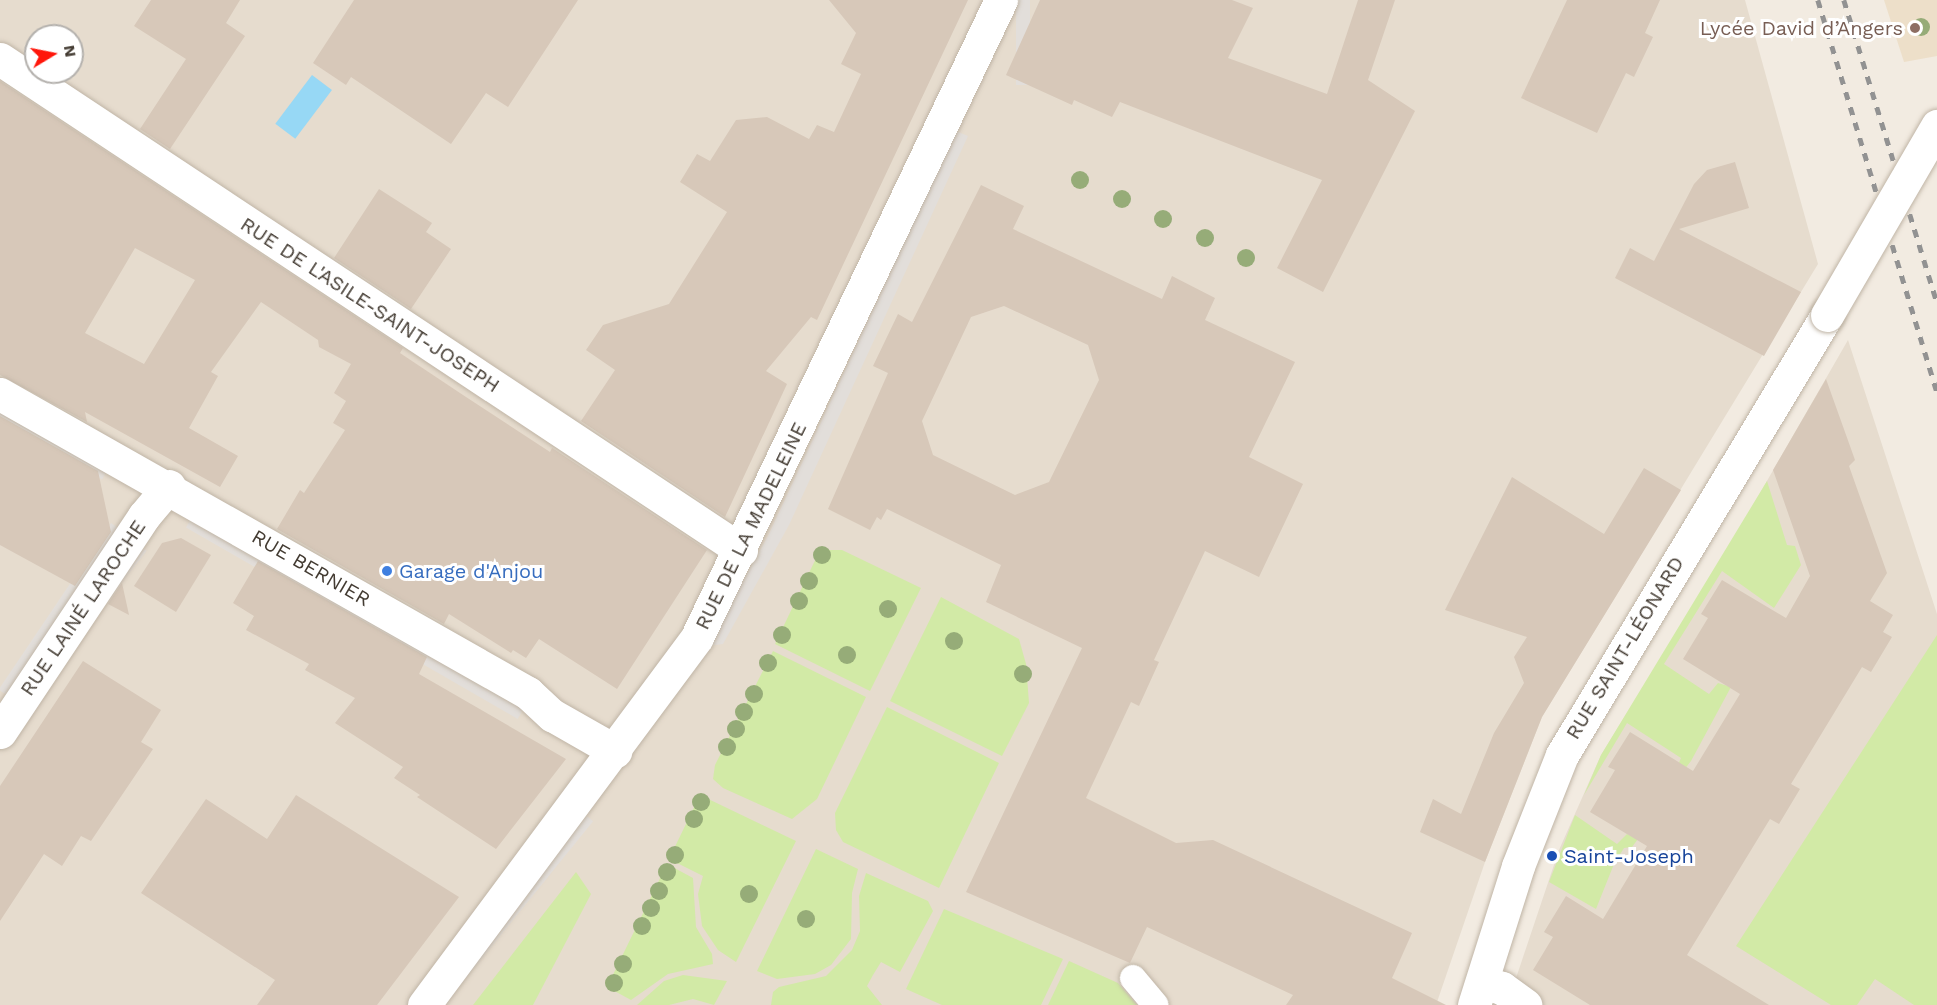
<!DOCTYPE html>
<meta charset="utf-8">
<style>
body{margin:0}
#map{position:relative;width:1937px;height:1005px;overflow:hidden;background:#f2ebe1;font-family:"Work Sans",sans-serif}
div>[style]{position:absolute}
.residential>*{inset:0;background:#e6dcce}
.education>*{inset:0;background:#eddfc9}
.green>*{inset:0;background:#d2eaa6}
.parking>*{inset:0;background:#e2deda;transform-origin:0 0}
.water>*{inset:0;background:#97d8f5;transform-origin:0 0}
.building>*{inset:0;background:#d7c8b9}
.roads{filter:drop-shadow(0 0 2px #c0b5a6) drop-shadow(0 0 2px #c0b5a6)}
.service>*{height:26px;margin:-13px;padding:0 13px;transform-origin:13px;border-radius:13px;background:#fff}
.minor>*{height:33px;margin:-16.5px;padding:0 16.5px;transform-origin:16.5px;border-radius:16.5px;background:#fff}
.tertiary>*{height:33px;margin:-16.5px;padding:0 16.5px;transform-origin:16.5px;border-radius:16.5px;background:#fff}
.rail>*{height:4.5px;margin-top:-2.25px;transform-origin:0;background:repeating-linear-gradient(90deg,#929292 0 8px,transparent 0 16px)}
.bridges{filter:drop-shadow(0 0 2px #c0b5a6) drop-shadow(0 0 2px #c0b5a6)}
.tertiary-bridge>*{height:33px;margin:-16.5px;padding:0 16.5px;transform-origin:16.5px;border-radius:16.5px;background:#fff}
.trees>*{width:18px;height:18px;margin:-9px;border-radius:50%;background:#96ac78}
.dots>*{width:16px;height:16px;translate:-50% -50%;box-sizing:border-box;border:3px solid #fff;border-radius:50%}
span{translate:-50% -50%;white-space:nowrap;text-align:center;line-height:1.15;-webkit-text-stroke:6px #fff;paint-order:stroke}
.education-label{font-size:20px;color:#785e54}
.right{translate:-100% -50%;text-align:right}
.street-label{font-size:20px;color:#433b32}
.shop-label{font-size:20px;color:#366cbe}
.left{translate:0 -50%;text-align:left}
.transit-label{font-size:20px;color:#164399}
.north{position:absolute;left:24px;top:24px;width:60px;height:60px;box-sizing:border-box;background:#fff;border:2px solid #b4b1ad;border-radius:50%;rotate:80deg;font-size:16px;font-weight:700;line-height:24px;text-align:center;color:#433b32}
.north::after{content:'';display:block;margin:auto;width:21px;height:27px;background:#ff170b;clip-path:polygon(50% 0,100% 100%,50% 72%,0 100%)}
</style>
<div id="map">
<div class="residential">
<div style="clip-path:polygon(evenodd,0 0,1745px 0,1818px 264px,1542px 717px,1485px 862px,1436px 1005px,0 1005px,0 0,36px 36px,72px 36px,72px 72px,36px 72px,36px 36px)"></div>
<div style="clip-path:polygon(1848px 340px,1937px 614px,1937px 1005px,1507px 1005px,1559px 850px,1601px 755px,1717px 568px)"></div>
</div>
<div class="education">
<div style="clip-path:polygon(1884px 0,1937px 0,1937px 56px,1904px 62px)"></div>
</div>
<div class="green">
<div style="clip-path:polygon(1767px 481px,1787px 545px,1795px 546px,1801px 565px,1774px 608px,1722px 571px,1664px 664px,1709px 694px,1718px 683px,1731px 687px,1691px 761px,1684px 770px,1678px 765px,1681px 758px,1627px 723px,1584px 795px,1601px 755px)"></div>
<div style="clip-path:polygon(820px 550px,842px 550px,921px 588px,870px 691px,775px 644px)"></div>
<div style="clip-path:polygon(941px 597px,1019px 639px,1026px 664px,1029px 703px,1002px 756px,890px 701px)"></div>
<div style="clip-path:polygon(1937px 635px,1937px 1005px,1914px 1005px,1875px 979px,1857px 1005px,1831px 1005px,1736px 946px)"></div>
<div style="clip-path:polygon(773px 651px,866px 697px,817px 799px,792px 819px,723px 788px,713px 779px,715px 765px)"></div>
<div style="clip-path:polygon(887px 707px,999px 763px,939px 888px,843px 842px,836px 830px,835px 813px)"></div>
<div style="clip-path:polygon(700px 795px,796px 841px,736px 962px,718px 950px,702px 926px,698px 894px,703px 876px,669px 859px)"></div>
<div style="clip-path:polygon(1575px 815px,1617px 844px,1627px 834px,1638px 839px,1632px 847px,1624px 848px,1614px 864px,1596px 909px,1549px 882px)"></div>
<div style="clip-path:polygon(816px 849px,858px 869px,852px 893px,851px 939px,831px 965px,815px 974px,777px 979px,757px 971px)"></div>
<div style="clip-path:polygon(667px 864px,693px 878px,696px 927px,712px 954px,713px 964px,668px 974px,631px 1000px,607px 987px)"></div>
<div style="clip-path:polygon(576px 872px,591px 894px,533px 1005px,473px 1005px)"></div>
<div style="clip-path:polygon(866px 873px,928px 901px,933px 911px,900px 972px,881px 962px,873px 975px,867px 986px,882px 1005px,771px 1005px,773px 992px,779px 987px,826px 976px,852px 950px,860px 931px,859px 896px)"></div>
<div style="clip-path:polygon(944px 909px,1063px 959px,1041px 1005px,942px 1005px,906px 989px)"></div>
<div style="clip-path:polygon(1069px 961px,1118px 983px,1137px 1005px,1048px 1005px)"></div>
<div style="clip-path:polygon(683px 975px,727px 981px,714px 1005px,693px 999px,669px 1005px,637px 1005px,664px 981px)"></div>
</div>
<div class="parking">
<div style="left:1016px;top:0;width:14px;height:85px"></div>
<div style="clip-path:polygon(956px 131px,968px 136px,789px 525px,723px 644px,707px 646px,768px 536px)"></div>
<div style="left:0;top:408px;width:124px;height:13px;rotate:29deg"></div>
<div style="left:192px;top:517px;width:383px;height:12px;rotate:30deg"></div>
<div style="left:111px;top:523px;width:11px;height:201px;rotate:34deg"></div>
<div style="left:138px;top:544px;width:11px;height:248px;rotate:38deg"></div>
<div style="left:583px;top:813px;width:13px;height:241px;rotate:39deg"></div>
</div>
<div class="water">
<div style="left:312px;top:75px;width:25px;height:61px;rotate:37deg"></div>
</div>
<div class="building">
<div style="clip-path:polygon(151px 0,240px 0,226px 23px,245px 36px,170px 149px,140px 129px,186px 59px,134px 26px)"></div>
<div style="clip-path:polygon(354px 0,578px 0,508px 107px,486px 93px,451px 144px,351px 77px,346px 85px,313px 63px)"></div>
<div style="clip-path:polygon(829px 0,968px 0,817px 320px,811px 317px,766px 371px,787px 384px,725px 517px,581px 421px,615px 370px,586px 350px,603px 325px,669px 304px,727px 212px,680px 182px,697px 154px,710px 161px,736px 120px,767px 117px,809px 139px,817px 125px,834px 132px,861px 74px,841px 64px,856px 33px)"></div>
<div style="clip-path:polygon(1040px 0,1232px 0,1253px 8px,1228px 58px,1327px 94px,1358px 0,1395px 0,1368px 80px,1415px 111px,1323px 292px,1277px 268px,1322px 180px,1120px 102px,1112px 117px,1074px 100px,1072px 105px,1006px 75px)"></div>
<div style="clip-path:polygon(1567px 0,1660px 0,1645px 33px,1653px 37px,1634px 77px,1626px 73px,1597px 133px,1521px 98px)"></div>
<div style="clip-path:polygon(evenodd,0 81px,403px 348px,400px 353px,463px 395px,550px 452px,552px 448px,707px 550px,617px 689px,539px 639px,526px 658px,513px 650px,511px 653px,449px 614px,444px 624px,277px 529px,300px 490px,304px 493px,345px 430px,333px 423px,346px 401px,334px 393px,351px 364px,319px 347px,318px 340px,261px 302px,211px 372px,218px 376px,189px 428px,238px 456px,220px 487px,85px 412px,87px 422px,0 375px,0 81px,135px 248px,195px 280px,144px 364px,85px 333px,135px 248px)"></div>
<div style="clip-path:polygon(1735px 162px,1749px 208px,1679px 229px,1801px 292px,1764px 356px,1615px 278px,1630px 248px,1654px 261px,1694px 184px,1707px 170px)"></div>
<div style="clip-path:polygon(evenodd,981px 185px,1024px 206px,1013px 229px,1162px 299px,1172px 276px,1215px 298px,1205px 320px,1295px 362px,1249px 457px,1303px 484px,1259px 577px,1205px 551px,1154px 660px,1159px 662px,1139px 706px,1131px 702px,1086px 798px,1176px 843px,1213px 840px,1412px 933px,1392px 978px,1446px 1005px,1286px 1005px,1293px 995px,1147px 927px,1130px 963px,966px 892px,1082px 648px,986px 602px,1001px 565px,887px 509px,881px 520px,877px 517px,870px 530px,828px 509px,888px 373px,873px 366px,898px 314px,912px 322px,981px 185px,1004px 306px,1088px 345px,1099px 380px,1049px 482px,1015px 495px,933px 455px,922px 421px,971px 317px,1004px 306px)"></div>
<div style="clip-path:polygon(379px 189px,432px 223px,426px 232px,451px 249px,411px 309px,334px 258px)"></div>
<div style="clip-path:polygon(1826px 379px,1855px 460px,1849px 466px,1887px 573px,1870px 601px,1893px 615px,1883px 632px,1892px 637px,1871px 672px,1862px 667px,1791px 784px,1800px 789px,1779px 824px,1770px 819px,1687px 955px,1769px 1005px,1590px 1005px,1533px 970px,1553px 937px,1544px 932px,1566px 896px,1603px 919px,1647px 846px,1590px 812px,1615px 770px,1608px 767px,1630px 732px,1693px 771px,1740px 694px,1683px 659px,1708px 618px,1701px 614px,1722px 580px,1786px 618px,1810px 576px,1773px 470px)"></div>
<div style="clip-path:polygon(0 416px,98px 471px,111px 532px,75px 586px,0 545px)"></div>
<div style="clip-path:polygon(1644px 468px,1681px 490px,1542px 717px,1485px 862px,1420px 832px,1433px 799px,1461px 814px,1494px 733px,1524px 683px,1514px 657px,1527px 637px,1445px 610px,1512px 477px,1604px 534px)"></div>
<div style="clip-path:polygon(181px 538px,211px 555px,176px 612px,134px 586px,162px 543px)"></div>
<div style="clip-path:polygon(258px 561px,427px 657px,419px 674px,566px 759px,496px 849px,417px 797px,420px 795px,394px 778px,403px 767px,335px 723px,355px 698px,305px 670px,309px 664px,246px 630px,254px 616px,233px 603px)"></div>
<div style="clip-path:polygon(122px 583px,129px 615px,108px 604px)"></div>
<div style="clip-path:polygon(83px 661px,161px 710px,141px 742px,153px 749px,91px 841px,81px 836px,62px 866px,44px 854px,0 921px,0 786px)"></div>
<div style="clip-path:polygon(296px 795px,459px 897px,377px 1005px,257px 1005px,275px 980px,141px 893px,206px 799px,267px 839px)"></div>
</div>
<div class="roads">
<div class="service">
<div style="left:1133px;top:978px;width:35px;rotate:50deg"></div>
</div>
<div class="minor">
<div style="left:0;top:59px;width:889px;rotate:33.53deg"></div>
<div style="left:0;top:394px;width:607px;rotate:29.52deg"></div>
<div style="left:528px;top:693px;width:33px;rotate:43deg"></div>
<div style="left:552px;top:715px;width:73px;rotate:29.7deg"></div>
<div style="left:0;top:732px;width:260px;rotate:-56.3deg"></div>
<div style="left:144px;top:516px;width:39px;rotate:-50deg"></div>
<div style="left:1482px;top:982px;width:21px;rotate:17deg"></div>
<div style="left:1502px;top:988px;width:29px;rotate:36deg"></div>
<div style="left:424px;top:1005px;width:458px;rotate:-53.4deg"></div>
<div style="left:697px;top:637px;width:706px;rotate:-64.49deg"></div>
</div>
<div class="tertiary">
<div style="left:1474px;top:1005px;width:146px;rotate:-72.4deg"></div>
<div style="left:1518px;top:866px;width:119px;rotate:-68.4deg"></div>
<div style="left:1562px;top:755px;width:514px;rotate:-58.94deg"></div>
</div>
</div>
<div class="rail">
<div style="left:1818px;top:0;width:409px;rotate:73.1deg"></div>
<div style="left:1844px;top:0;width:316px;rotate:72.9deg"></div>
</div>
<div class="bridges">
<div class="tertiary-bridge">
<div style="left:1827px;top:315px;width:219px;rotate:-59.8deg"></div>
</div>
</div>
<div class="trees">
<div style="left:1921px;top:27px"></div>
<div style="left:1080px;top:180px"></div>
<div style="left:1122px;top:199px"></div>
<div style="left:1163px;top:219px"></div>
<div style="left:1205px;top:238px"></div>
<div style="left:1246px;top:258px"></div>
<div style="left:822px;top:555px"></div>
<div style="left:809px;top:581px"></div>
<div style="left:799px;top:601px"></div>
<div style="left:888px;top:609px"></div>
<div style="left:782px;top:635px"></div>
<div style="left:954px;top:641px"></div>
<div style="left:847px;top:655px"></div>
<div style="left:768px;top:663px"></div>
<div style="left:1023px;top:674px"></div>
<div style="left:754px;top:694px"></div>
<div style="left:744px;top:712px"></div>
<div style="left:736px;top:729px"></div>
<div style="left:727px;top:747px"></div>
<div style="left:701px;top:802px"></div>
<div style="left:694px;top:819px"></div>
<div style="left:675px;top:855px"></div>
<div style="left:667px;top:872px"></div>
<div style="left:659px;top:891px"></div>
<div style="left:749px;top:894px"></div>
<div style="left:651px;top:908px"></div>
<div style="left:806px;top:919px"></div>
<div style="left:642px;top:926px"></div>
<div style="left:623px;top:964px"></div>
<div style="left:614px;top:983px"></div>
</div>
<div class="dots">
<div style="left:1915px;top:28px;background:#8d6e63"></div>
<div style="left:387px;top:571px;background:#3f7fe0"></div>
<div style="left:1552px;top:856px;background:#1a4fb4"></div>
</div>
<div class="education-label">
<span class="right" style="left:1903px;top:28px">Lycée David d’Angers</span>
</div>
<div class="street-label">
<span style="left:370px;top:305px;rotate:33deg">RUE DE L'ASILE-SAINT-JOSEPH</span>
<span style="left:751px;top:526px;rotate:-64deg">RUE DE LA MADELEINE</span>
<span style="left:311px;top:568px;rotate:30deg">RUE BERNIER</span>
<span style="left:83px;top:608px;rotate:-56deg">RUE LAINÉ LAROCHE</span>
<span style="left:1625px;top:648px;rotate:-59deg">RUE SAINT-LÉONARD</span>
</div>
<div class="shop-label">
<span class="left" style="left:399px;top:571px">Garage d'Anjou</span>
</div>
<div class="transit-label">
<span class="left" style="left:1564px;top:856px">Saint-Joseph</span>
</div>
<div class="north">N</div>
</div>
